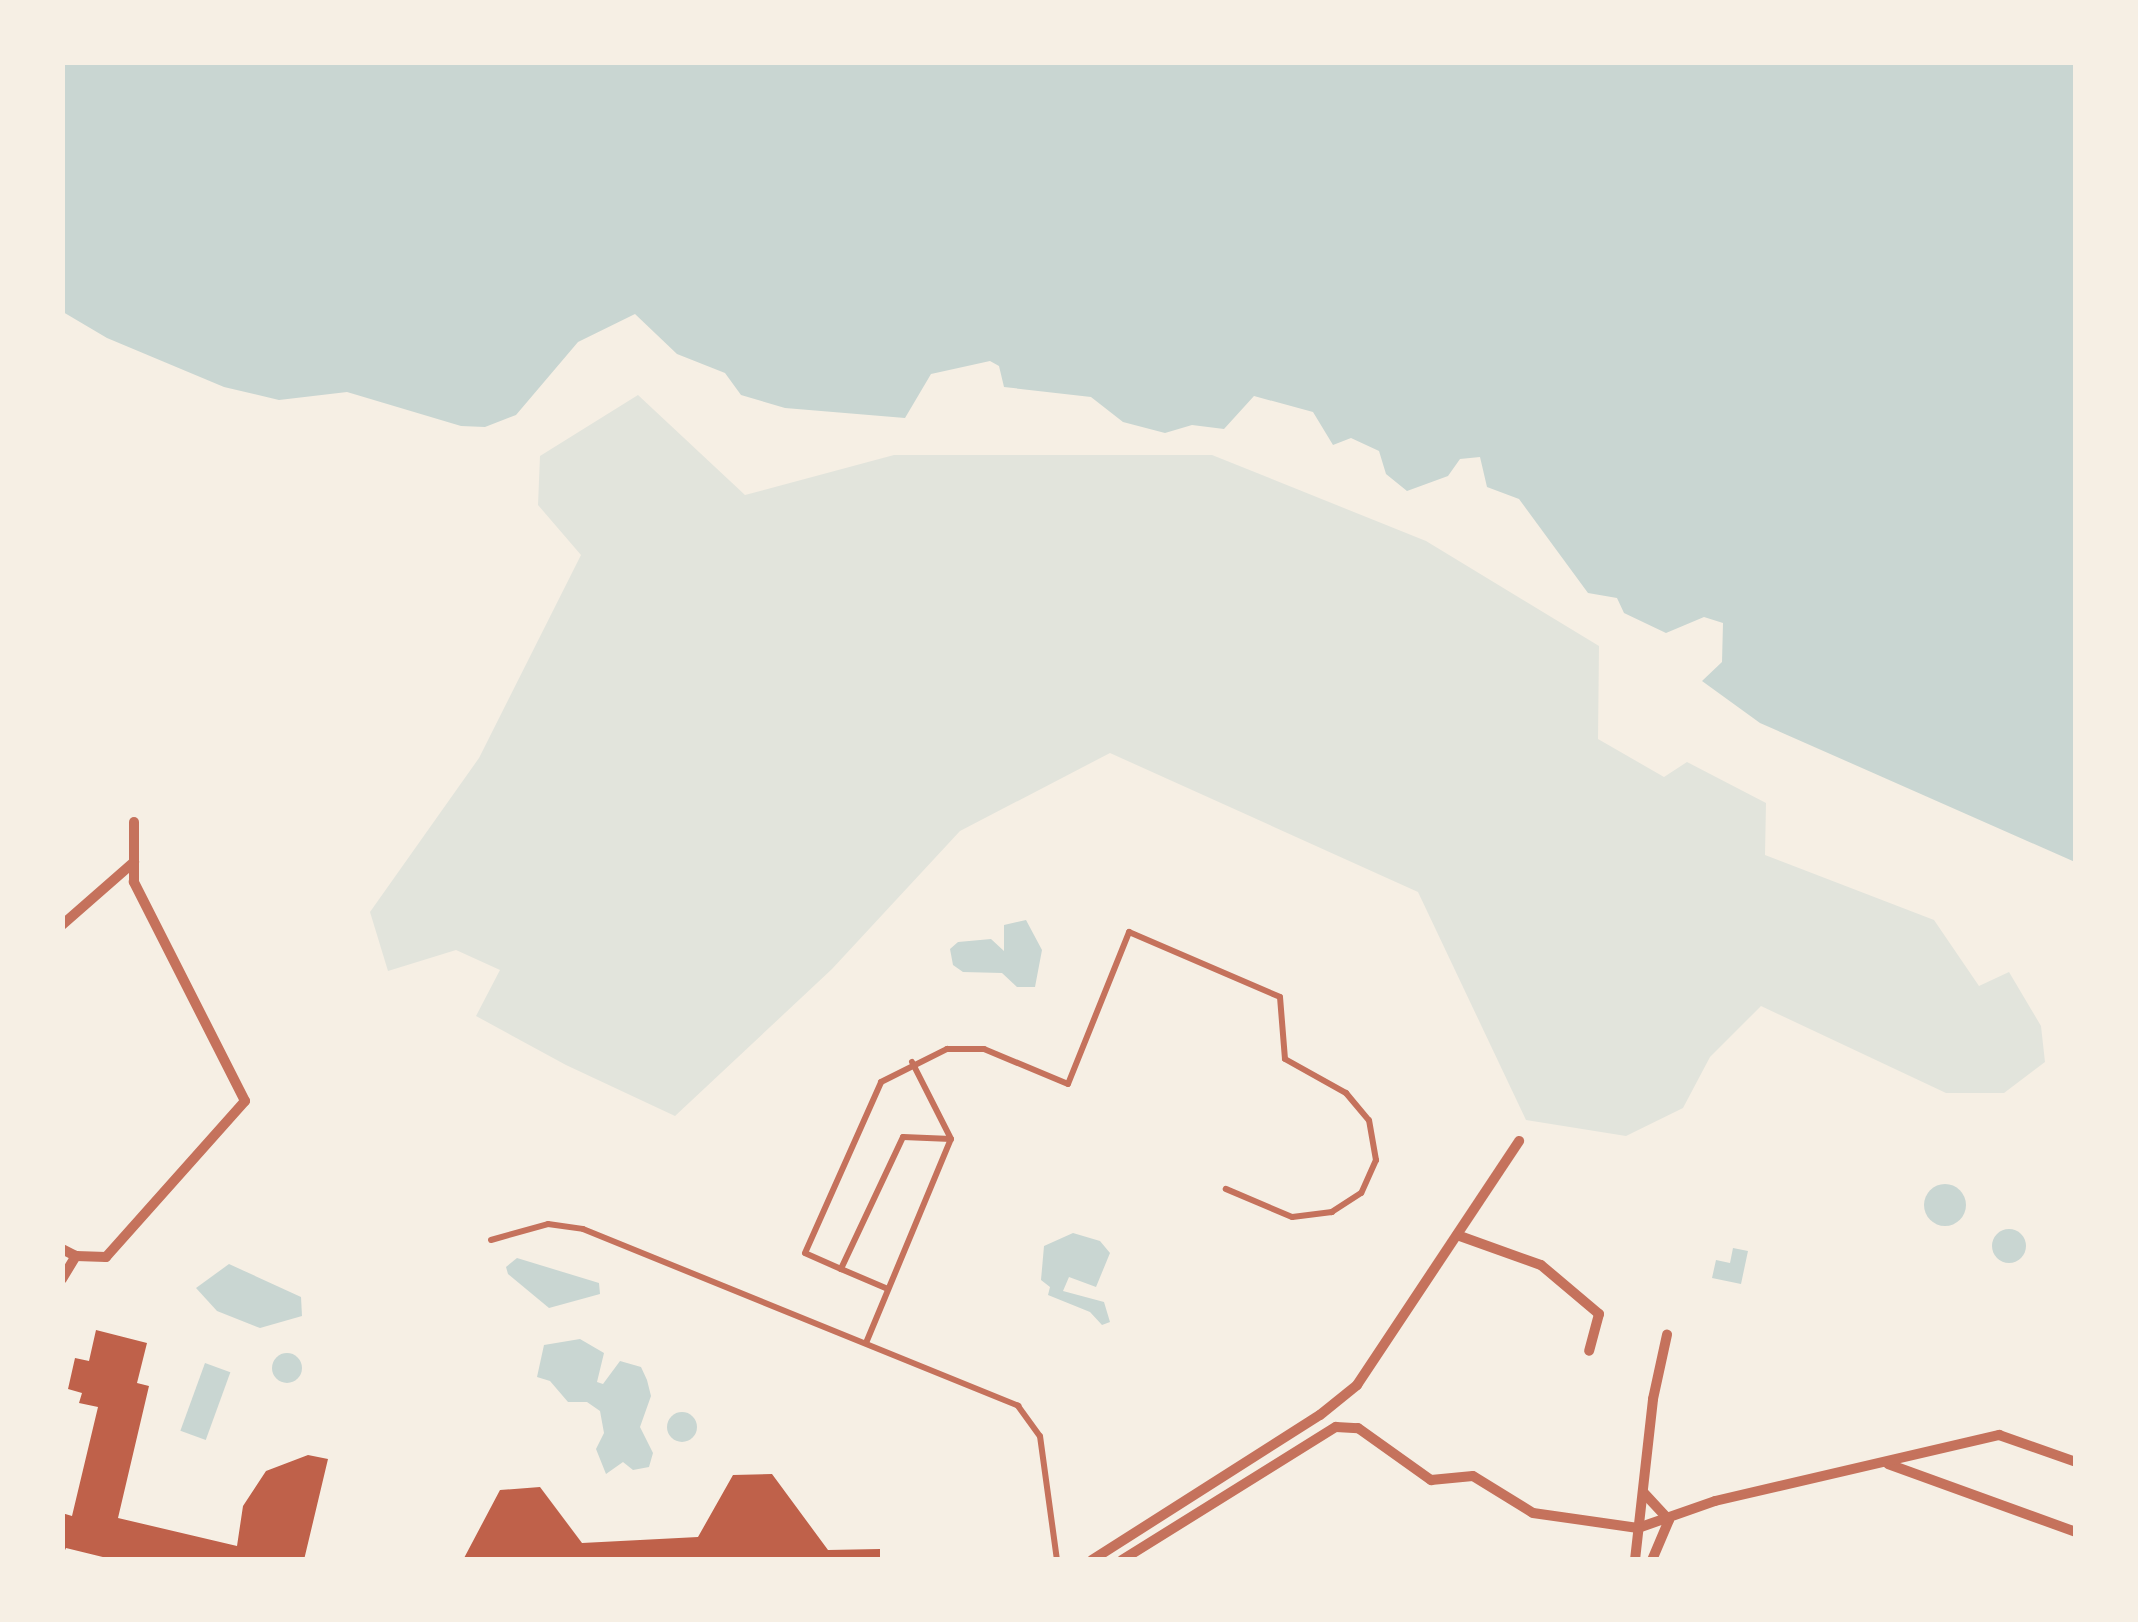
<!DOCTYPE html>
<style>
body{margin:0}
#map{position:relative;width:2138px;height:1622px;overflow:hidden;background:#f6efe4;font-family:Inter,sans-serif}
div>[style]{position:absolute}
.green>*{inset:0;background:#e2e4dc}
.water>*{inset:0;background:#c9d6d2;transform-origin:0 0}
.round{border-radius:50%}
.building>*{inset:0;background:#bf614a}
.service>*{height:6px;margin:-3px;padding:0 3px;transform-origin:3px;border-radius:3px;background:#c5725c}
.minor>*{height:10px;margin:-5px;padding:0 5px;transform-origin:5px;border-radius:5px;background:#c5725c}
span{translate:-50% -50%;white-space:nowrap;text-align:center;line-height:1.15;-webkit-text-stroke:9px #f6efe4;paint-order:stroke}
.frame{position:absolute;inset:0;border:65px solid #f6efe4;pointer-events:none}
</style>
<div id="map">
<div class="green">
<div style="clip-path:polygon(638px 395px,745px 495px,894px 455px,1212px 455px,1426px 541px,1599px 646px,1598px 739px,1664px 777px,1687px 762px,1766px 803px,1765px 855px,1934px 920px,1979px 986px,2009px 972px,2041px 1026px,2045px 1062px,2004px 1093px,1946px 1093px,1761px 1006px,1710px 1057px,1683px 1108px,1626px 1136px,1526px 1120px,1418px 892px,1110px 753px,960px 831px,832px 969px,675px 1116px,566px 1065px,476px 1016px,500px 970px,456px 950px,388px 971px,370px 912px,479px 758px,581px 555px,538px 505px,540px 456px)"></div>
</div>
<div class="water">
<div style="clip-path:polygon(62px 63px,2075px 63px,2075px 862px,1760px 723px,1702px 681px,1722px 662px,1723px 623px,1704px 617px,1666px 633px,1624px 613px,1617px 598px,1588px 593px,1519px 499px,1487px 487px,1480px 457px,1460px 459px,1448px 476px,1407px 491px,1386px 474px,1379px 451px,1351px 438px,1333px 445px,1313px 412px,1254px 396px,1224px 429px,1192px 425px,1165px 433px,1123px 422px,1091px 397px,1004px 387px,999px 366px,990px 361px,931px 374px,905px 418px,785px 408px,741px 395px,725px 373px,677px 354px,635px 314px,578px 342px,516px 415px,485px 427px,461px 426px,347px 392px,279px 400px,224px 387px,107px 338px,63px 312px)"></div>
<div style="clip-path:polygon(1026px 920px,1042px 950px,1035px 987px,1017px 987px,1002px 973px,963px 972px,953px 965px,950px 949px,958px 942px,991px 939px,1004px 951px,1004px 925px)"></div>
<div class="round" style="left:1924px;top:1184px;width:42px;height:42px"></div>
<div class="round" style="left:1992px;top:1229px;width:34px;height:34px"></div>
<div style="clip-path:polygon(1073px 1233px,1100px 1241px,1110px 1253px,1096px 1287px,1069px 1277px,1063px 1291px,1104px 1302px,1110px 1322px,1102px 1325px,1090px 1312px,1048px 1295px,1050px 1287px,1041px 1280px,1044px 1246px)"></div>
<div style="clip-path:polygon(1733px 1248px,1748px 1251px,1741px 1284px,1712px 1278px,1716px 1260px,1730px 1263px)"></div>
<div style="clip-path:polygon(517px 1258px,599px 1283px,600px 1294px,549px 1308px,508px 1274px,506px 1267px)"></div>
<div style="clip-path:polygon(229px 1264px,301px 1297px,302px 1316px,260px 1328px,217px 1311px,196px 1288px)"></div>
<div style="clip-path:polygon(580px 1339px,604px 1353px,597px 1382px,603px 1384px,620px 1361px,641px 1367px,647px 1380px,651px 1396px,640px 1427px,653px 1453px,649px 1467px,633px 1470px,623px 1462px,606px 1474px,596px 1449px,604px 1433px,600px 1411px,587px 1402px,568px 1402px,550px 1381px,537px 1377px,544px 1345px)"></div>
<div class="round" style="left:272px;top:1353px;width:30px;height:30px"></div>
<div style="left:205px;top:1363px;width:27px;height:72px;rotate:20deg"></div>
<div class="round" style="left:667px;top:1412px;width:30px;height:30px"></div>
</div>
<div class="building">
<div style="clip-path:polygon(96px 1330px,147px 1343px,137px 1383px,149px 1386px,118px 1518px,237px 1546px,243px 1506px,266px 1471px,308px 1455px,328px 1459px,304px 1560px,115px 1560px,66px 1548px,62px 1557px,62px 1513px,72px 1516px,98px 1407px,79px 1403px,82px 1393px,68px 1389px,75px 1358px,89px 1361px)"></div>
<div style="clip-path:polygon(772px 1474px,828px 1550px,880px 1549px,880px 1560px,463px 1560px,500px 1490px,540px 1487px,582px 1543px,698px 1537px,733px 1475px)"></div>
</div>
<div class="service">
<div style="left:912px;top:1062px;width:84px;rotate:63.1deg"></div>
<div style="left:491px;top:1240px;width:59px;rotate:-15.7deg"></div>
<div style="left:548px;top:1224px;width:35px;rotate:8deg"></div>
<div style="left:583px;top:1229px;width:470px;rotate:22.1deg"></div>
<div style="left:1018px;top:1406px;width:37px;rotate:54deg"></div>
<div style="left:1040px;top:1436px;width:125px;rotate:82.2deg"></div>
<div style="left:841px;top:1269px;width:39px;rotate:-156deg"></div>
<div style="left:805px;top:1253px;width:187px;rotate:-66deg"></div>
<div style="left:881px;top:1082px;width:74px;rotate:-26.6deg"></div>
<div style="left:947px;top:1049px;width:37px"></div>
<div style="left:984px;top:1049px;width:91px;rotate:22.6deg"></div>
<div style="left:1068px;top:1084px;width:164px;rotate:-68.1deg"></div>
<div style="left:1129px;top:932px;width:164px;rotate:23.3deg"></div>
<div style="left:1280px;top:997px;width:62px;rotate:85.4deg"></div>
<div style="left:1285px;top:1059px;width:70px;rotate:29.1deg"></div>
<div style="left:1346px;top:1093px;width:35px;rotate:50deg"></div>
<div style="left:1369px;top:1120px;width:41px;rotate:80.1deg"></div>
<div style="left:1376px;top:1160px;width:36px;rotate:114deg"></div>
<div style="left:1361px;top:1193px;width:35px;rotate:147deg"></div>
<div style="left:1332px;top:1212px;width:40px;rotate:172.9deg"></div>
<div style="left:1292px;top:1217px;width:72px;rotate:-157deg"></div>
<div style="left:866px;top:1343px;width:221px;rotate:-67.4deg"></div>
<div style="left:951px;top:1139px;width:48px;rotate:-177.6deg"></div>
<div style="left:903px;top:1137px;width:146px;rotate:115.2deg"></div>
<div style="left:841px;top:1269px;width:51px;rotate:23.1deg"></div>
</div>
<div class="minor">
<div style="left:62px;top:925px;width:96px;rotate:-41.2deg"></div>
<div style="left:1457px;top:1235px;width:89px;rotate:19.7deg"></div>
<div style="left:1541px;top:1265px;width:76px;rotate:40.2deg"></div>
<div style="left:1599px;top:1314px;width:38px;rotate:105deg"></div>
<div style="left:62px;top:1249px;width:16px;rotate:27deg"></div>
<div style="left:76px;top:1256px;width:30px;rotate:2deg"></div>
<div style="left:106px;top:1257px;width:209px;rotate:-48.3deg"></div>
<div style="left:245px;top:1101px;width:246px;rotate:-116.9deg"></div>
<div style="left:134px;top:882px;width:60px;rotate:-90deg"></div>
<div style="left:62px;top:1279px;width:27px;rotate:-59deg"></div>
<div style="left:1888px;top:1464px;width:200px;rotate:19.9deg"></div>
<div style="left:1643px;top:1492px;width:38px;rotate:47deg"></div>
<div style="left:1669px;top:1520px;width:43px;rotate:113deg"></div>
<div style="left:1092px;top:1560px;width:270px;rotate:-32.5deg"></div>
<div style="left:1320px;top:1415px;width:48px;rotate:-39deg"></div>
<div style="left:1357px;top:1385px;width:293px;rotate:-56.4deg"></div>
<div style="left:1122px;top:1560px;width:252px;rotate:-31.9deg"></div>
<div style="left:1336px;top:1427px;width:22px;rotate:3deg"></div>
<div style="left:1358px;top:1428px;width:90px;rotate:35.5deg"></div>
<div style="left:1431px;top:1480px;width:42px;rotate:-5.4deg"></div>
<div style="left:1473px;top:1476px;width:70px;rotate:31.7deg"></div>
<div style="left:1533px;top:1513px;width:106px;rotate:8.1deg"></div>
<div style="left:1638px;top:1528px;width:82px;rotate:-19.3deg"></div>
<div style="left:1715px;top:1501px;width:292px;rotate:-13.1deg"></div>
<div style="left:1999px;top:1435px;width:82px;rotate:19.3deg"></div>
<div style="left:1635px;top:1560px;width:162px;rotate:-83.6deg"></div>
<div style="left:1653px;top:1399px;width:66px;rotate:-77.7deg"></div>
</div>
<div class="frame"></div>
</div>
